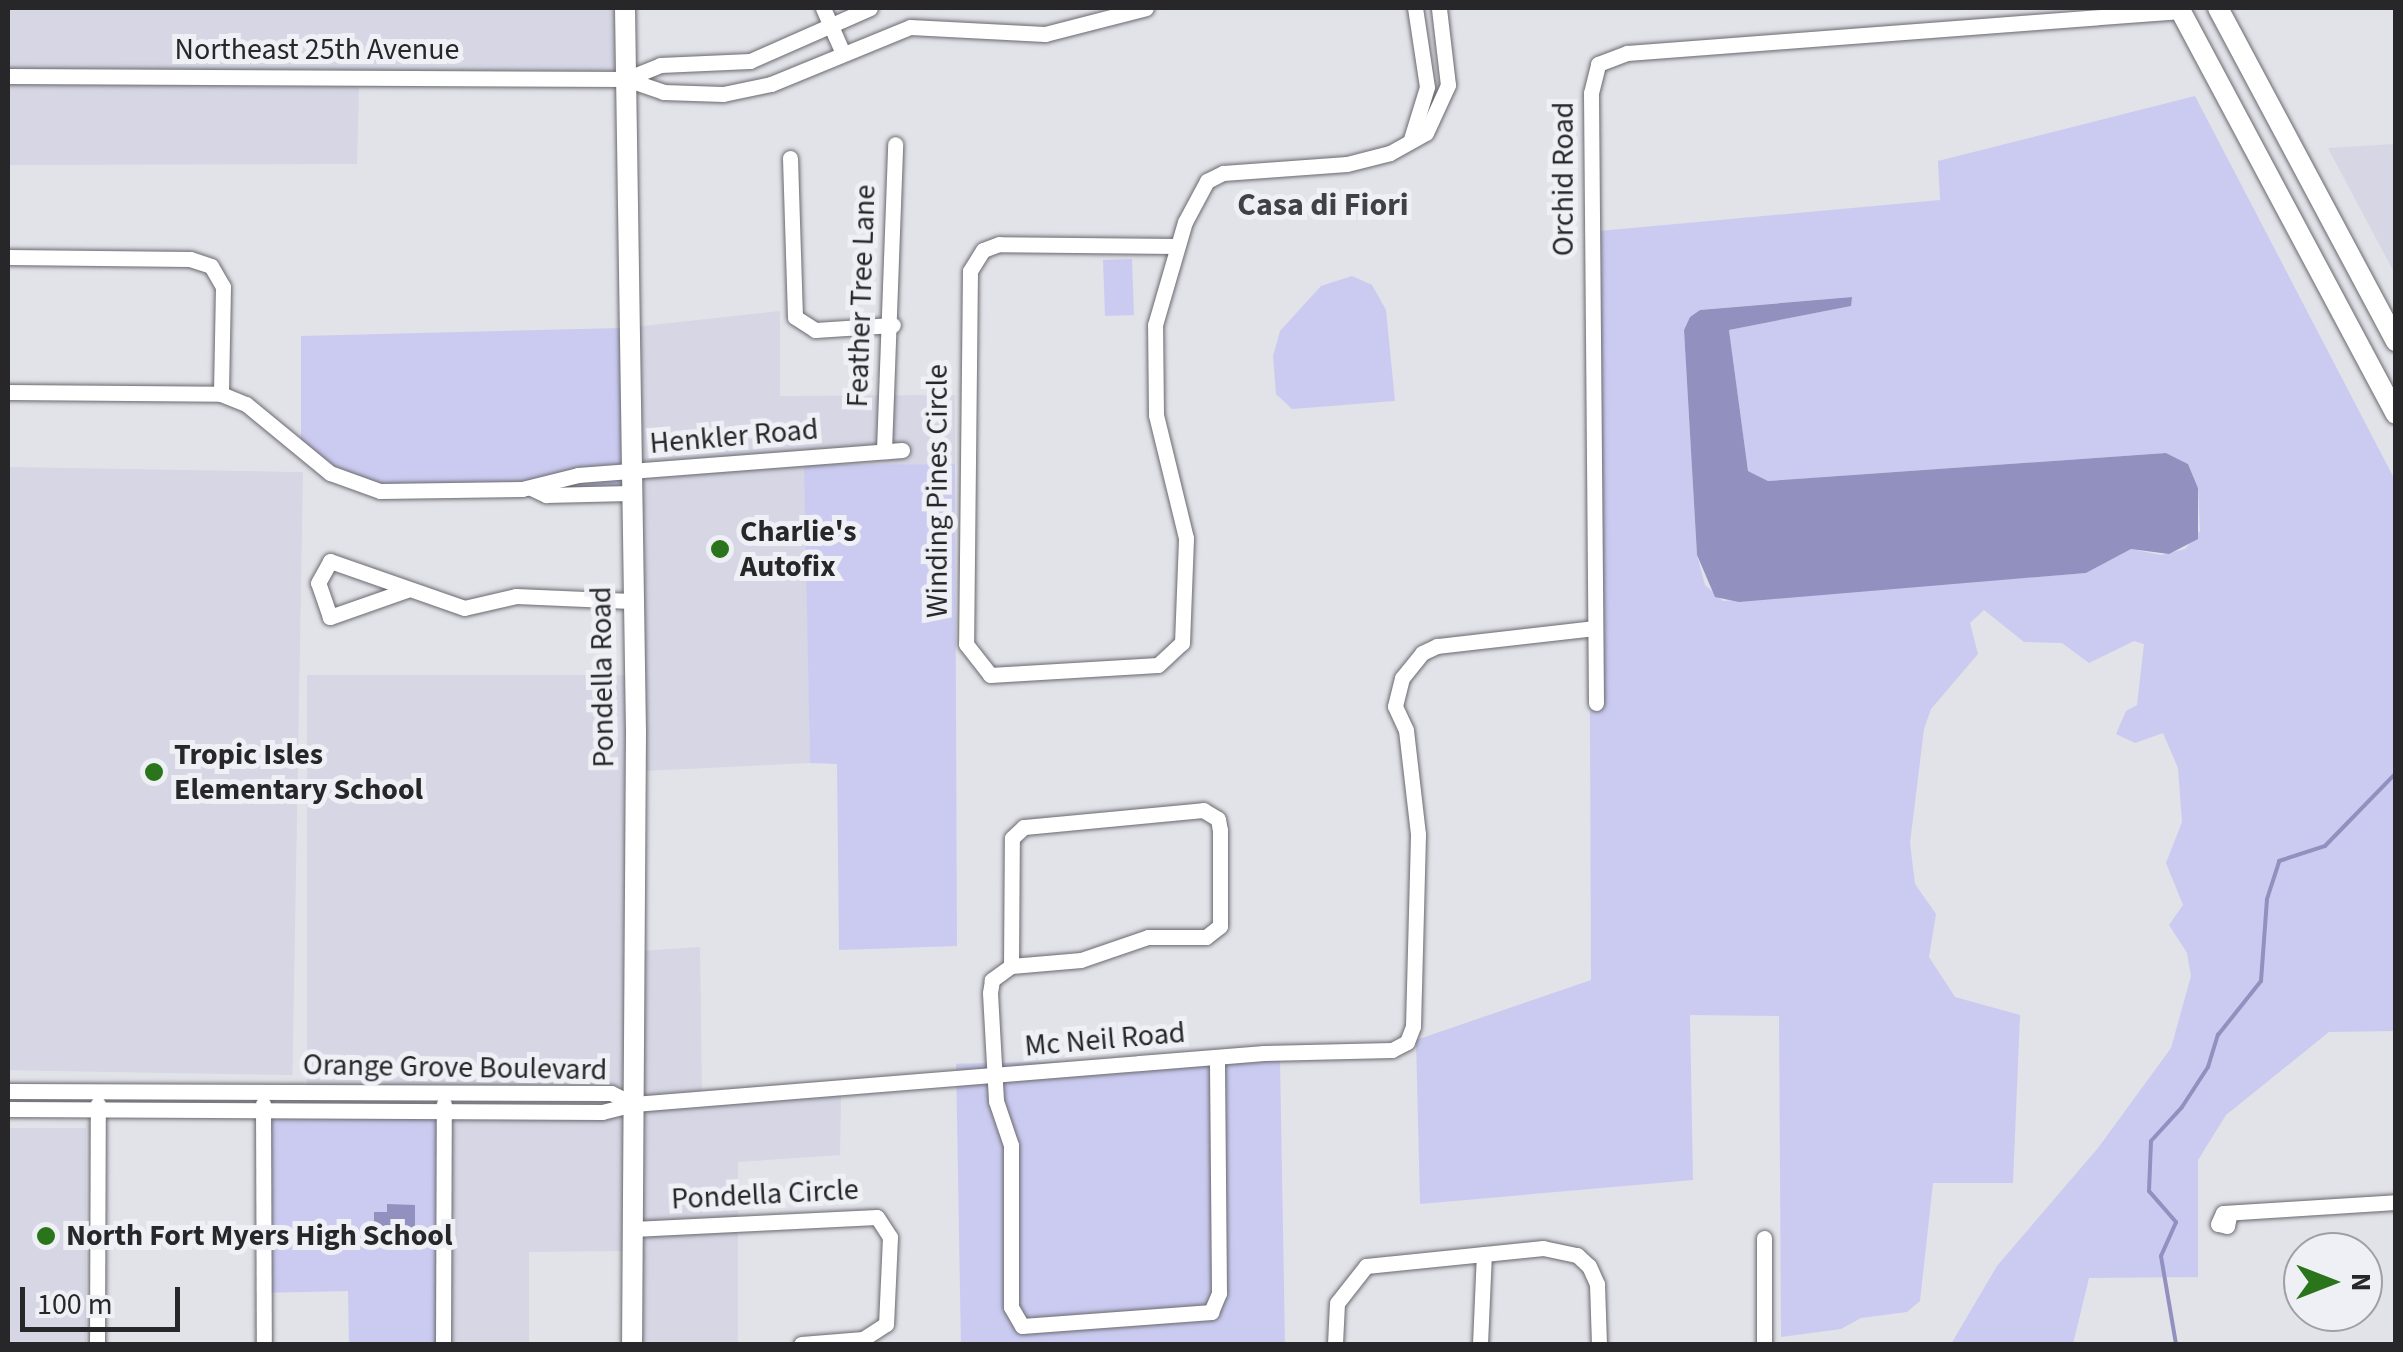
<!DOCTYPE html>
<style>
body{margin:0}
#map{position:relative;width:2403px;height:1352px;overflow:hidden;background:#e2e2e9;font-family:"Source Sans 3",sans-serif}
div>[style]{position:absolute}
.built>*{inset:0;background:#d6d6e4;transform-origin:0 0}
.green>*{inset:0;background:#cbcbf1;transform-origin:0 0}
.water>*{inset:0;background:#9190be}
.stream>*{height:4px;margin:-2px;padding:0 2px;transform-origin:2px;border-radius:2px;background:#9190be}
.roads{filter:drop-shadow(0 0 2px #69696f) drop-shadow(0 0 2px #69696f)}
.minor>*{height:15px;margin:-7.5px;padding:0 7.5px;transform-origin:7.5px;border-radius:7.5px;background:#fff}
.major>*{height:20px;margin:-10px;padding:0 10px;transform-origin:10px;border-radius:10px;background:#fff}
.dots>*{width:28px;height:28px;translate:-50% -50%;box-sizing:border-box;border:5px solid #efeff6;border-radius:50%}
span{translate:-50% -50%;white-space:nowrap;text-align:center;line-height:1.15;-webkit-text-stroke:10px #efeff6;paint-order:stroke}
.street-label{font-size:30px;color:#272729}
.poi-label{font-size:30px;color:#272729;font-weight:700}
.left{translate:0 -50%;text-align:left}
.neighbourhood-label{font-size:32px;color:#404046;font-weight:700}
.frame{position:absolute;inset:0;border:10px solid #272729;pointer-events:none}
.north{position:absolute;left:2283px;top:1232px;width:100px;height:100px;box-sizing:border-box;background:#efeff6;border:2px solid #9f9fa4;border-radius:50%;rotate:90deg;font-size:28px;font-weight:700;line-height:40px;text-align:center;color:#272729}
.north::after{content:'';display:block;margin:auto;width:35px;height:45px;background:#2a751b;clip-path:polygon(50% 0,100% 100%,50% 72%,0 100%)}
.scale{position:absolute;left:20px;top:1287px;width:160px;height:45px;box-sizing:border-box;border:5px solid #272729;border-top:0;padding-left:12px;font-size:30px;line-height:35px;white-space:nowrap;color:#272729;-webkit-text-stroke:8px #efeff6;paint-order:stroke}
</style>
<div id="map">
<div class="built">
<div style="left:8px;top:8px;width:611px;height:63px"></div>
<div style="clip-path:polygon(8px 82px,620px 86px,359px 87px,357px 164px,8px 165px)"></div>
<div style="clip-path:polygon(2395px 144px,2396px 144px,2395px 274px,2328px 148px)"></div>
<div style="clip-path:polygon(780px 311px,780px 396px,955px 395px,955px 464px,805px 466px,810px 763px,642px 771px,634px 327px)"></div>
<div style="left:8px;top:467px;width:295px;height:603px;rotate:1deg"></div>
<div style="left:307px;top:675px;width:321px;height:411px"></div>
<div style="clip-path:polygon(700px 947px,702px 1101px,841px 1096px,840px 1155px,738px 1162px,738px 1344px,638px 1344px,641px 951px)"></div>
<div style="clip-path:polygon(300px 1097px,609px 1099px,617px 1102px,300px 1105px)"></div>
<div style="clip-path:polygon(627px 1111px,626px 1251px,529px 1252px,529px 1344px,443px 1344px,441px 1117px)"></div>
<div style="left:8px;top:1128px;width:78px;height:216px"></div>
</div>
<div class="green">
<div style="clip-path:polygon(evenodd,2195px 96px,2396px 482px,2395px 1031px,2329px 1032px,2226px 1115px,2198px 1160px,2198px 1277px,2089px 1278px,2073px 1344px,1951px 1344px,1997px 1266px,2098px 1148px,2171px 1048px,2191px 976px,2187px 953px,2169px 925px,2183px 905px,2166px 863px,2182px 822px,2178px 768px,2163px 733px,2135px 743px,2116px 734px,2126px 711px,2137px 705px,2144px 644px,2134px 641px,2089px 663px,2062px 643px,2024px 642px,1984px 610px,1970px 623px,1978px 654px,1931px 709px,1924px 729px,1910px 843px,1915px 884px,1936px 914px,1929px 957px,1955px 997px,2020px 1015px,2013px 1183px,1933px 1183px,1920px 1301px,1907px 1312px,1861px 1318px,1841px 1329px,1781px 1337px,1779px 1016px,1690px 1015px,1693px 1180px,1420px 1204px,1416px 1040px,1591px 980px,1588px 232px,1940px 200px,1938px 161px,2195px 96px,1851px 297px,1851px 306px,1729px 330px,1748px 471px,1768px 481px,2166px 453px,2188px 464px,2198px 488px,2200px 531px,2185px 549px,2161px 555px,2131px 549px,2086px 573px,1723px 601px,1705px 585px,1697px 555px,1684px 330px,1690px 317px,1700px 310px,1851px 297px)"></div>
<div style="left:1132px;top:259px;width:56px;height:29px;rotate:88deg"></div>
<div style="clip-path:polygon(1352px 276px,1372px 285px,1386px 310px,1395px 401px,1292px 409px,1276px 394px,1273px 356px,1280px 331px,1321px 286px)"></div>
<div style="clip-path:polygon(622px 328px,624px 500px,384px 494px,301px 450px,301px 336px)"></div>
<div style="clip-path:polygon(955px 464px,957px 946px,839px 950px,837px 764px,810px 763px,804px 465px)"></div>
<div style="left:1280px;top:1058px;width:286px;height:324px;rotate:89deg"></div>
<div style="clip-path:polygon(259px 1116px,441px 1117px,443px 1344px,349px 1344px,348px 1291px,260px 1293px)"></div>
</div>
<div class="water">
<div style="clip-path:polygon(1852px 297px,1851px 306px,1729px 330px,1748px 471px,1768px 481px,2166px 453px,2188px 464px,2198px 488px,2198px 539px,2169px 554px,2131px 549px,2086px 573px,1739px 602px,1715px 597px,1697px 555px,1684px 330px,1690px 317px,1700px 310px)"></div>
<div style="clip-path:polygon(387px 1204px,415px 1205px,415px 1242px,386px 1241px,386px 1234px,374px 1234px,374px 1212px,387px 1212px)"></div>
</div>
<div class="stream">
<div style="left:2176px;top:1344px;width:89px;rotate:-99.7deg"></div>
<div style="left:2161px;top:1256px;width:37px;rotate:-66deg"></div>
<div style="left:2176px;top:1222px;width:41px;rotate:-131.1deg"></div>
<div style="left:2149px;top:1191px;width:50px;rotate:-87.7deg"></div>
<div style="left:2151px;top:1141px;width:46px;rotate:-47.6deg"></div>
<div style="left:2182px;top:1107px;width:48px;rotate:-57deg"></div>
<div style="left:2208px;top:1067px;width:34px;rotate:-73deg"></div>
<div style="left:2218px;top:1035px;width:69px;rotate:-51.5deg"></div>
<div style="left:2261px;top:981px;width:82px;rotate:-85.8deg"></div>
<div style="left:2267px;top:899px;width:40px;rotate:-72deg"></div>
<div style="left:2279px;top:861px;width:48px;rotate:-18.1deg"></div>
<div style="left:2325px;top:846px;width:102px;rotate:-45.8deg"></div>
</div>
<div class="roads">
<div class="minor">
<div style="left:823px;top:8px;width:47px;rotate:66.2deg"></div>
<div style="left:8px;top:76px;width:618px;rotate:0.28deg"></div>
<div style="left:626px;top:79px;width:39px;rotate:19deg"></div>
<div style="left:663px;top:92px;width:60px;rotate:1.9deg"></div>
<div style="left:723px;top:94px;width:49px;rotate:-11.8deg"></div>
<div style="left:771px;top:84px;width:150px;rotate:-22.3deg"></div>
<div style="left:910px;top:27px;width:135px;rotate:3deg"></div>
<div style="left:1045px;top:34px;width:104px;rotate:-14.4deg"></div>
<div style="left:626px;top:79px;width:37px;rotate:-22deg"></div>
<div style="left:660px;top:65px;width:90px;rotate:-2.5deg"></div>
<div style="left:750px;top:61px;width:131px;rotate:-23.8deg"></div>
<div style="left:1411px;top:139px;width:54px;rotate:-72.9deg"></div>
<div style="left:1427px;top:87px;width:80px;rotate:-98.6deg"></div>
<div style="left:790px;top:158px;width:159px;rotate:88.2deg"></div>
<div style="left:795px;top:317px;width:24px;rotate:33deg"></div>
<div style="left:815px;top:330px;width:78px;rotate:-3.7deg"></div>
<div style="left:1177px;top:246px;width:178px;rotate:-179.4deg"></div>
<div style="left:999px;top:244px;width:17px;rotate:159deg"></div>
<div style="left:983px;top:250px;width:25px;rotate:122deg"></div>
<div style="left:970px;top:271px;width:373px;rotate:90.6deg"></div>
<div style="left:966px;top:644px;width:39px;rotate:52deg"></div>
<div style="left:990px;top:675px;width:168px;rotate:-3.4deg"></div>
<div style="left:1158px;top:665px;width:33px;rotate:-43deg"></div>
<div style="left:1182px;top:643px;width:105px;rotate:-87.8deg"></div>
<div style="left:1186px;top:538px;width:127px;rotate:-103.7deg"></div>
<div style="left:1156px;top:415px;width:90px;rotate:-90.6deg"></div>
<div style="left:1155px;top:325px;width:107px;rotate:-73.8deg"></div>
<div style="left:1185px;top:222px;width:47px;rotate:-61.8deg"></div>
<div style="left:1207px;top:181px;width:18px;rotate:-27deg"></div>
<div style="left:1223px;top:173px;width:124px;rotate:-4.2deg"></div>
<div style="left:1347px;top:164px;width:44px;rotate:-14.3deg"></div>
<div style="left:1390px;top:153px;width:41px;rotate:-29.1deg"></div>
<div style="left:1426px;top:133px;width:53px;rotate:-65.4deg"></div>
<div style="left:1448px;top:85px;width:78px;rotate:-96.7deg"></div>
<div style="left:8px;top:257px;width:182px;rotate:0.6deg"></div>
<div style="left:190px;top:259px;width:22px;rotate:18deg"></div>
<div style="left:211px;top:266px;width:24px;rotate:60deg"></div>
<div style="left:223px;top:287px;width:107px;rotate:91.1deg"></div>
<div style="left:8px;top:392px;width:213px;rotate:0.5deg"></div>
<div style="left:221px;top:394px;width:27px;rotate:22deg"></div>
<div style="left:246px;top:404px;width:109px;rotate:39.4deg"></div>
<div style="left:330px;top:473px;width:53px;rotate:19.8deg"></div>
<div style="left:380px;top:491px;width:142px;rotate:-0.8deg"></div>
<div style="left:522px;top:489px;width:58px;rotate:-14deg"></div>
<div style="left:578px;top:475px;width:325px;rotate:-4.4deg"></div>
<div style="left:884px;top:450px;width:306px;rotate:-87.9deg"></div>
<div style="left:531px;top:488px;width:17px;rotate:25deg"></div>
<div style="left:546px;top:495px;width:84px;rotate:-1.4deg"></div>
<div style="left:407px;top:590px;width:82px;rotate:160.7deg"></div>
<div style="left:330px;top:617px;width:36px;rotate:-109deg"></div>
<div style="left:318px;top:583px;width:25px;rotate:-61deg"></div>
<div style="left:330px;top:561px;width:142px;rotate:19.3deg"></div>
<div style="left:464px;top:608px;width:53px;rotate:-13deg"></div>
<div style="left:516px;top:596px;width:115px;rotate:2.5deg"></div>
<div style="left:1596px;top:703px;width:610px;rotate:-90.47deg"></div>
<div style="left:1591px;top:93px;width:30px;rotate:-76deg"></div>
<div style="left:1598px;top:64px;width:31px;rotate:-21deg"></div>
<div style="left:1627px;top:53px;width:556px;rotate:-4.34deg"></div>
<div style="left:1203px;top:810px;width:17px;rotate:31deg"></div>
<div style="left:1218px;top:819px;width:11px;rotate:80deg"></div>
<div style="left:1220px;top:830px;width:96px;rotate:90deg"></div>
<div style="left:1220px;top:926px;width:18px;rotate:142deg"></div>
<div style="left:1206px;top:937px;width:58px;rotate:180deg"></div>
<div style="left:1148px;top:937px;width:71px;rotate:161.1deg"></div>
<div style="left:1081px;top:960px;width:70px;rotate:175.1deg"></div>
<div style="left:1011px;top:966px;width:128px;rotate:-89.6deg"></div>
<div style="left:1012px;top:838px;width:16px;rotate:-43deg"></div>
<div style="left:1024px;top:827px;width:180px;rotate:-5.4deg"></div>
<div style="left:1011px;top:966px;width:24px;rotate:144deg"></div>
<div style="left:992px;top:980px;width:13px;rotate:99deg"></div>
<div style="left:990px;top:993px;width:108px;rotate:86.8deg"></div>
<div style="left:996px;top:1101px;width:46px;rotate:71.2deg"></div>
<div style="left:1011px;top:1145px;width:162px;rotate:90deg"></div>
<div style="left:1011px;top:1307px;width:22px;rotate:60deg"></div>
<div style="left:1022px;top:1326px;width:190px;rotate:-4.2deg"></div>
<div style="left:1211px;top:1312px;width:21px;rotate:-67deg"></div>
<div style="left:1219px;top:1293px;width:236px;rotate:-90.5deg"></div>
<div style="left:8px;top:1091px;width:603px;rotate:0.19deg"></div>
<div style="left:611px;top:1093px;width:25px;rotate:26deg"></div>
<div style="left:263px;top:1104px;width:240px;rotate:89.8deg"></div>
<div style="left:8px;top:1109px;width:594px;rotate:0.29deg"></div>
<div style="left:602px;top:1112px;width:33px;rotate:-14deg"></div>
<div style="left:634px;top:1104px;width:632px;rotate:-4.63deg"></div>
<div style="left:1264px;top:1053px;width:128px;rotate:-1.3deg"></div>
<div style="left:1392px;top:1050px;width:17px;rotate:-28deg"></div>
<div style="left:1407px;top:1042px;width:17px;rotate:-69deg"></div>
<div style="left:1413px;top:1026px;width:192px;rotate:-88.5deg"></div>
<div style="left:1418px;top:834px;width:105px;rotate:-96.6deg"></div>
<div style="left:1406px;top:730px;width:26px;rotate:-115deg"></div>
<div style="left:1395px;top:706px;width:29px;rotate:-76deg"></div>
<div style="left:1402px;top:678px;width:32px;rotate:-51deg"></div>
<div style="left:1422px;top:653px;width:17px;rotate:-25deg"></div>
<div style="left:1437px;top:646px;width:158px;rotate:-6.5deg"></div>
<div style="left:2229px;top:1216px;width:10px;rotate:101deg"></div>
<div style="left:2227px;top:1226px;width:9px;rotate:-167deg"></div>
<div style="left:2218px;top:1224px;width:12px;rotate:-66deg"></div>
<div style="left:2223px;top:1213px;width:173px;rotate:-3.6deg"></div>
<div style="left:633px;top:1229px;width:244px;rotate:-2.8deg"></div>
<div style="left:877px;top:1217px;width:24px;rotate:57deg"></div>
<div style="left:890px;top:1237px;width:87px;rotate:92.6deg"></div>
<div style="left:886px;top:1324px;width:27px;rotate:147deg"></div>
<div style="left:863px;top:1339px;width:62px;rotate:175.4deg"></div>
<div style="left:1764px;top:1238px;width:106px;rotate:90deg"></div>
<div style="left:97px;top:1344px;width:240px;rotate:-89.8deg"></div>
<div style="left:443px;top:1344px;width:240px;rotate:-89.8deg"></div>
<div style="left:1335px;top:1344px;width:41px;rotate:-87.2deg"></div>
<div style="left:1337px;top:1303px;width:47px;rotate:-51.9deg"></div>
<div style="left:1366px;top:1266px;width:178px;rotate:-5.8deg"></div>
<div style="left:1543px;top:1248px;width:35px;rotate:12deg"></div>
<div style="left:1577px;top:1255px;width:16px;rotate:43deg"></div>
<div style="left:1589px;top:1266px;width:20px;rotate:66deg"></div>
<div style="left:1597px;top:1284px;width:60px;rotate:88.1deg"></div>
<div style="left:1480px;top:1344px;width:90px;rotate:-87.5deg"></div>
</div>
<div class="major">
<div style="left:625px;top:8px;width:724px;rotate:89.13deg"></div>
<div style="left:636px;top:732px;width:612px;rotate:90.37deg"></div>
<div style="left:2179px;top:8px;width:460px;rotate:61.9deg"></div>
<div style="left:2218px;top:8px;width:378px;rotate:61.9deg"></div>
</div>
</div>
<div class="dots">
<div style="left:720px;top:549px;background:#2a751b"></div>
<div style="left:154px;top:772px;background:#2a751b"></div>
<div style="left:46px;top:1236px;background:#2a751b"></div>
</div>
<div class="street-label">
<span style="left:317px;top:50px">Northeast 25th Avenue</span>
<span style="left:1564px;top:179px;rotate:-90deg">Orchid Road</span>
<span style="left:862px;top:296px;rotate:-88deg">Feather Tree Lane</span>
<span style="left:734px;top:437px;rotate:-5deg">Henkler Road</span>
<span style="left:938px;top:491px;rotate:-90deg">Winding Pines Circle</span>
<span style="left:603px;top:677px;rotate:-91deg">Pondella Road</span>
<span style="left:1105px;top:1040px;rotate:-5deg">Mc Neil Road</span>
<span style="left:455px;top:1068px;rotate:1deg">Orange Grove Boulevard</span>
<span style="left:765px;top:1195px;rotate:-3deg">Pondella Circle</span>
</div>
<div class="poi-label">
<span class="left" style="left:740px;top:549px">Charlie's<br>Autofix</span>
<span class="left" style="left:174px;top:772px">Tropic Isles<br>Elementary School</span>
<span class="left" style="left:66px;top:1236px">North Fort Myers High School</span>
</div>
<div class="neighbourhood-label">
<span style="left:1323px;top:205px">Casa di Fiori</span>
</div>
<div class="frame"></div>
<div class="north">N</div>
<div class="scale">100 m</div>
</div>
